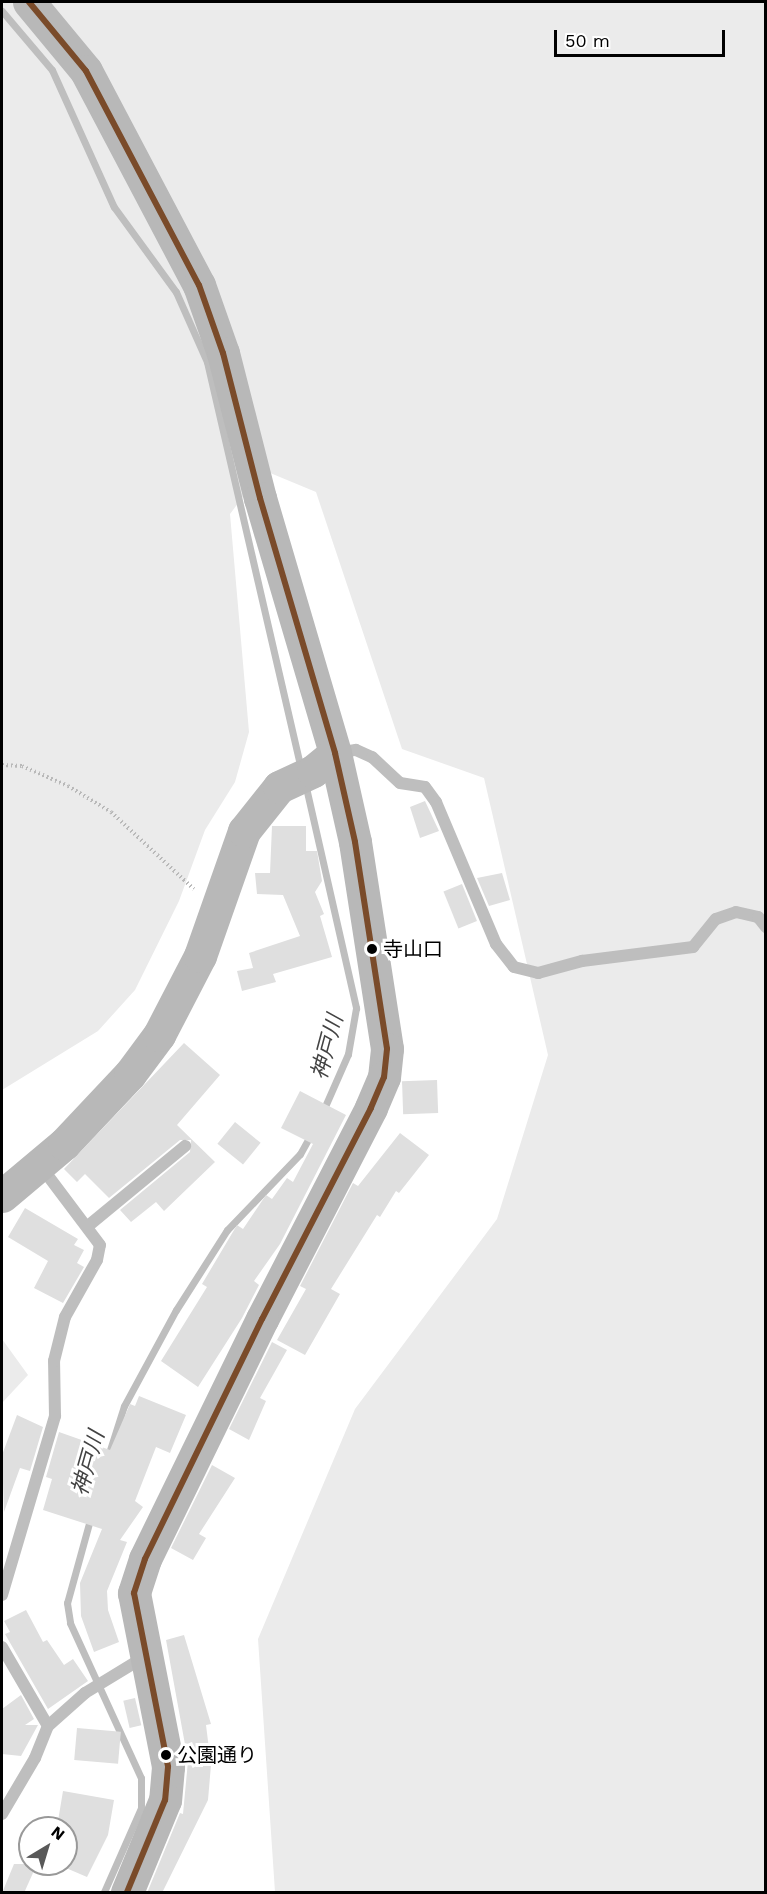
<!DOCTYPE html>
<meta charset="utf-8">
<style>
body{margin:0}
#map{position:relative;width:767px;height:1894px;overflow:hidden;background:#fff;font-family:"Work Sans","Noto Sans JP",sans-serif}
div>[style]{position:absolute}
.green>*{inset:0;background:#ebebeb}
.stream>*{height:7px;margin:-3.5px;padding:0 3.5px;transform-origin:3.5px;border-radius:3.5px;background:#bebebe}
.building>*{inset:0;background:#dfdfdf;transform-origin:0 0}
.path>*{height:4px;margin-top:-2px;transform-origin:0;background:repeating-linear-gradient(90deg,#b9b9b9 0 1.5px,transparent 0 4.5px)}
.lane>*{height:12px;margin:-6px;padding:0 6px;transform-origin:6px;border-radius:6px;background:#bebebe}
.secondary>*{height:33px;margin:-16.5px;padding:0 16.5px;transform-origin:16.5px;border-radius:16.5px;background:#b8b8b8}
.bus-1>*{height:6px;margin:-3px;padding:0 3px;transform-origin:3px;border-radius:3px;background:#7a4b2a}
.dots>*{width:16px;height:16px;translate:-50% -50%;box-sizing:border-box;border:3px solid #fff;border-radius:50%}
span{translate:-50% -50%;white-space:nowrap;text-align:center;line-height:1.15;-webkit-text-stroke:6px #fff;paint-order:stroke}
.bus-label{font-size:20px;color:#000}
.left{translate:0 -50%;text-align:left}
.water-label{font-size:22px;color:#434343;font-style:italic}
.frame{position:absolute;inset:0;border:3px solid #000;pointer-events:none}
.north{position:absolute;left:18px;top:1816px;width:60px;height:60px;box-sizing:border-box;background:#fff;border:2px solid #999;border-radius:50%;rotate:38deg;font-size:16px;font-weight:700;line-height:24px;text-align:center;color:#000}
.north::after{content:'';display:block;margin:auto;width:21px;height:27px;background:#595959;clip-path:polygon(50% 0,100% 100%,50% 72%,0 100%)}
.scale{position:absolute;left:554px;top:30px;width:171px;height:27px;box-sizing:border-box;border:3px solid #000;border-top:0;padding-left:8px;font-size:18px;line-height:21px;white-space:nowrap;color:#000;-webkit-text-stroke:4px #fff;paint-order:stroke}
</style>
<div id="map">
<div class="green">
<div style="clip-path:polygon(2px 2px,765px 2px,765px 1892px,275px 1892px,258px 1639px,355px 1409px,497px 1219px,548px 1055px,484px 778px,402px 749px,316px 492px,263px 470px,230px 514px,249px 732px,235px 782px,205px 830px,179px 901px,135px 990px,98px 1031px,2px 1090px)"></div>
<div style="clip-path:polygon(2px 1339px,28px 1375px,2px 1403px)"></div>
</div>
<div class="stream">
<div style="left:2px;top:11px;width:77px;rotate:49.7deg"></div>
<div style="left:52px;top:70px;width:150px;rotate:65.7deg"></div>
<div style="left:114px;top:207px;width:105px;rotate:53.9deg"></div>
<div style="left:176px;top:292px;width:77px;rotate:66.1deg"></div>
<div style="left:207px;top:362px;width:415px;rotate:77deg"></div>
<div style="left:305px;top:783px;width:231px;rotate:77.2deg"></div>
<div style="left:356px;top:1008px;width:47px;rotate:99.9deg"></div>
<div style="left:348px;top:1054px;width:62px;rotate:113.7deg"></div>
<div style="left:108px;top:1456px;width:52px;rotate:-72.3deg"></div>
<div style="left:124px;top:1406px;width:109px;rotate:-61.6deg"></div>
<div style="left:176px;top:1310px;width:95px;rotate:-57.5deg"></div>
<div style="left:227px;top:1230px;width:105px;rotate:-46.2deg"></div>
<div style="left:300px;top:1154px;width:23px;rotate:-61deg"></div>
<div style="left:91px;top:1516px;width:90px;rotate:105.4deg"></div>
<div style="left:67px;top:1603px;width:20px;rotate:81deg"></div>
<div style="left:70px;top:1623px;width:170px;rotate:65.4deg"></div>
<div style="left:141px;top:1778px;width:30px;rotate:90deg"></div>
<div style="left:141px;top:1808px;width:92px;rotate:113.8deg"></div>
</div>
<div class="building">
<div style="clip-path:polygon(425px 801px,439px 831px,420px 838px,410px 807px)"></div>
<div style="clip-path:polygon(272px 826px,306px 826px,306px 851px,317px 851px,322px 881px,315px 892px,324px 914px,320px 916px,332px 957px,273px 974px,276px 982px,242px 991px,237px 971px,253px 968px,249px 953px,300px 936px,283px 895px,257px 894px,255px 873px,270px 873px)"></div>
<div style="clip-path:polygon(502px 873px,510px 900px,489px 906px,477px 878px)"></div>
<div style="left:462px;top:884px;width:40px;height:20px;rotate:68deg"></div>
<div style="clip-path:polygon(184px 1043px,220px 1075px,177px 1125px,215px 1162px,164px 1211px,156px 1202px,131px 1222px,120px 1210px,190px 1152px,191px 1140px,180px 1140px,109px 1198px,85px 1174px,77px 1182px,64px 1169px)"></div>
<div style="left:437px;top:1080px;width:33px;height:35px;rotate:88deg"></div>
<div style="clip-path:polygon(300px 1091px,346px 1115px,280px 1244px,254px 1281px,259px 1285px,242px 1318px,198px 1387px,161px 1361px,207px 1287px,202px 1284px,237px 1225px,243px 1229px,266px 1195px,272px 1199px,287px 1178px,293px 1182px,313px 1144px,281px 1128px)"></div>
<div style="left:235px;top:1122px;width:33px;height:28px;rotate:39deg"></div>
<div style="clip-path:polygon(400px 1133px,429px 1155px,399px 1193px,396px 1191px,380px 1217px,377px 1215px,331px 1289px,340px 1294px,305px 1355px,277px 1340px,306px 1289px,300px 1286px,353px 1183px,358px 1186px)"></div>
<div style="clip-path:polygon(25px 1208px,78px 1239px,74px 1245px,84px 1250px,77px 1263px,84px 1267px,63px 1303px,34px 1288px,48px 1261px,8px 1237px)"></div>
<div style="clip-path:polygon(272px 1342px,287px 1350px,260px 1398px,266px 1401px,249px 1440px,229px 1429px)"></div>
<div style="clip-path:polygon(139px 1396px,186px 1415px,170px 1453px,156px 1447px,135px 1501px,143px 1507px,120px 1540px,127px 1542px,107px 1591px,108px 1610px,119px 1642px,94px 1652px,81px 1616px,80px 1583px,102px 1529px,43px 1510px,52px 1479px,46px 1477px,59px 1432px,110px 1450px,130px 1404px,135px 1406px)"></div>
<div style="clip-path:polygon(17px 1415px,43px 1427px,30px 1471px,20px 1468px,4px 1512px,2px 1455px)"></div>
<div style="clip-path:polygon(212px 1465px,235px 1478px,199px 1534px,206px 1538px,193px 1560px,171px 1548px)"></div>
<div style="clip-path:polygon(26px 1610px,43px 1642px,47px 1640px,64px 1665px,73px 1659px,88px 1681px,48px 1709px,5px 1634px,10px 1632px,4px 1621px)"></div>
<div style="clip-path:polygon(184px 1635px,211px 1724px,206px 1725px,211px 1765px,208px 1800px,162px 1893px,147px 1893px,180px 1813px,183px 1814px,188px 1761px,166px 1640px)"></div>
<div style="clip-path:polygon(21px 1695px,34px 1719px,25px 1725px,38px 1725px,21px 1756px,2px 1754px,2px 1709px)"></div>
<div style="left:135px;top:1698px;width:28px;height:12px;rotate:77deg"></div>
<div style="left:77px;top:1728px;width:44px;height:32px;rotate:5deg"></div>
<div style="clip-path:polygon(63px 1791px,114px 1800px,108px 1835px,87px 1877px,66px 1868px,66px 1822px,58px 1821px)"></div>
<div style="clip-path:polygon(14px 1864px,37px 1864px,24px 1893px,2px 1893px)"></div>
</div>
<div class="path">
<div style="left:2px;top:765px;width:20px;rotate:3deg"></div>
<div style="left:22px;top:766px;width:50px;rotate:23.5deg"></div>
<div style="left:68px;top:786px;width:50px;rotate:31.2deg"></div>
<div style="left:111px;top:812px;width:113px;rotate:42.9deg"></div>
</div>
<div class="lane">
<div style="left:336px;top:753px;width:20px;rotate:-9deg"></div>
<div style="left:356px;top:750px;width:17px;rotate:24deg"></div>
<div style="left:372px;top:757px;width:38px;rotate:43deg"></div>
<div style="left:400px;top:783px;width:25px;rotate:9deg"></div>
<div style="left:425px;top:787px;width:19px;rotate:54deg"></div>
<div style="left:436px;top:802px;width:154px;rotate:67.1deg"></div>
<div style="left:496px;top:944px;width:29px;rotate:52deg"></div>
<div style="left:514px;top:967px;width:25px;rotate:14deg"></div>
<div style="left:538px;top:973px;width:46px;rotate:-15.3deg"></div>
<div style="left:582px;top:961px;width:112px;rotate:-7.2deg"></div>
<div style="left:693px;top:947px;width:36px;rotate:-51deg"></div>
<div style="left:716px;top:919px;width:21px;rotate:-19deg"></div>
<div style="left:736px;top:912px;width:23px;rotate:13deg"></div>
<div style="left:758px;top:917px;width:13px;rotate:51deg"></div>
<div style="left:88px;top:1226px;width:126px;rotate:-39.5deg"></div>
<div style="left:2px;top:1595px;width:187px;rotate:-73.5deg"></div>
<div style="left:55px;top:1416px;width:55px;rotate:-91deg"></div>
<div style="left:54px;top:1361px;width:45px;rotate:-76deg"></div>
<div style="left:65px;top:1317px;width:65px;rotate:-60.7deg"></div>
<div style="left:97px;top:1260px;width:15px;rotate:-79deg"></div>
<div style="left:100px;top:1245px;width:100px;rotate:-126.9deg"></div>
<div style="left:2px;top:1647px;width:91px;rotate:59.8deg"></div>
<div style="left:2px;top:1814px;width:65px;rotate:-59.5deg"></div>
<div style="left:35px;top:1758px;width:35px;rotate:-68deg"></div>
<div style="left:48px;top:1726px;width:50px;rotate:-41.7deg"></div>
<div style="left:85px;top:1693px;width:69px;rotate:-31.4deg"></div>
</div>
<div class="secondary">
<div style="left:29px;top:2px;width:89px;rotate:50.4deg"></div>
<div style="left:86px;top:71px;width:242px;rotate:62.2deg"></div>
<div style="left:199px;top:285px;width:72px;rotate:70.6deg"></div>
<div style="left:223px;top:353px;width:150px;rotate:75.7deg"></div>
<div style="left:260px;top:498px;width:266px;rotate:73.6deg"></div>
<div style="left:335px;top:753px;width:91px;rotate:77.3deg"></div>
<div style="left:355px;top:842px;width:209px;rotate:81.2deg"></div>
<div style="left:387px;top:1049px;width:28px;rotate:96deg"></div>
<div style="left:384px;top:1077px;width:34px;rotate:113deg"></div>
<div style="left:371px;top:1108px;width:237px;rotate:117.3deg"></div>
<div style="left:262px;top:1319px;width:267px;rotate:116deg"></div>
<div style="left:145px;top:1559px;width:36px;rotate:108deg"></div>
<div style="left:134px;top:1593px;width:177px;rotate:78.9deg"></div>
<div style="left:168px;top:1767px;width:33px;rotate:95deg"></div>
<div style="left:165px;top:1800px;width:100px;rotate:112.4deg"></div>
<div style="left:2px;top:1196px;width:81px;rotate:-40deg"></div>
<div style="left:64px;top:1144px;width:96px;rotate:-46.7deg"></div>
<div style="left:130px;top:1074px;width:49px;rotate:-53.4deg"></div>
<div style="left:159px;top:1035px;width:89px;rotate:-62.6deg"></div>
<div style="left:200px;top:956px;width:133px;rotate:-70.6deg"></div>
<div style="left:244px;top:831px;width:56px;rotate:-51.5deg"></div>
<div style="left:279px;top:787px;width:38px;rotate:-25deg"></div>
<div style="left:313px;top:771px;width:28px;rotate:-39deg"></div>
</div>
<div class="bus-1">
<div style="left:29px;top:2px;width:89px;rotate:50.4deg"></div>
<div style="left:86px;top:71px;width:242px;rotate:62.2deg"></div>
<div style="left:199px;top:285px;width:72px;rotate:70.6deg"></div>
<div style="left:223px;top:353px;width:150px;rotate:75.7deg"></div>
<div style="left:260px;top:498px;width:266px;rotate:73.6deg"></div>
<div style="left:335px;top:753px;width:91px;rotate:77.3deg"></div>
<div style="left:355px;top:842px;width:209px;rotate:81.2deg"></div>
<div style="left:387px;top:1049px;width:28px;rotate:96deg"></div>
<div style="left:384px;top:1077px;width:34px;rotate:113deg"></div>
<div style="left:371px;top:1108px;width:237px;rotate:117.3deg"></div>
<div style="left:262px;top:1319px;width:267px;rotate:116deg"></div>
<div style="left:145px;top:1559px;width:36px;rotate:108deg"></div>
<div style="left:134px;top:1593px;width:177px;rotate:78.9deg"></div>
<div style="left:168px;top:1767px;width:33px;rotate:95deg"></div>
<div style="left:165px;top:1800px;width:100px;rotate:112.4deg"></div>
</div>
<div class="dots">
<div style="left:372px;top:949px;background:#000"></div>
<div style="left:166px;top:1755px;background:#000"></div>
</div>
<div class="bus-label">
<span class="left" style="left:383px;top:949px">寺山口</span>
<span class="left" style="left:177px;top:1755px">公園通り</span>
</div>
<div class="water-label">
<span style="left:327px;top:1047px;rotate:-75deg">神戸川</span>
<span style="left:88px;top:1463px;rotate:-74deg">神戸川</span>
</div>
<div class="frame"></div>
<div class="north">N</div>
<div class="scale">50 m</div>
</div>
